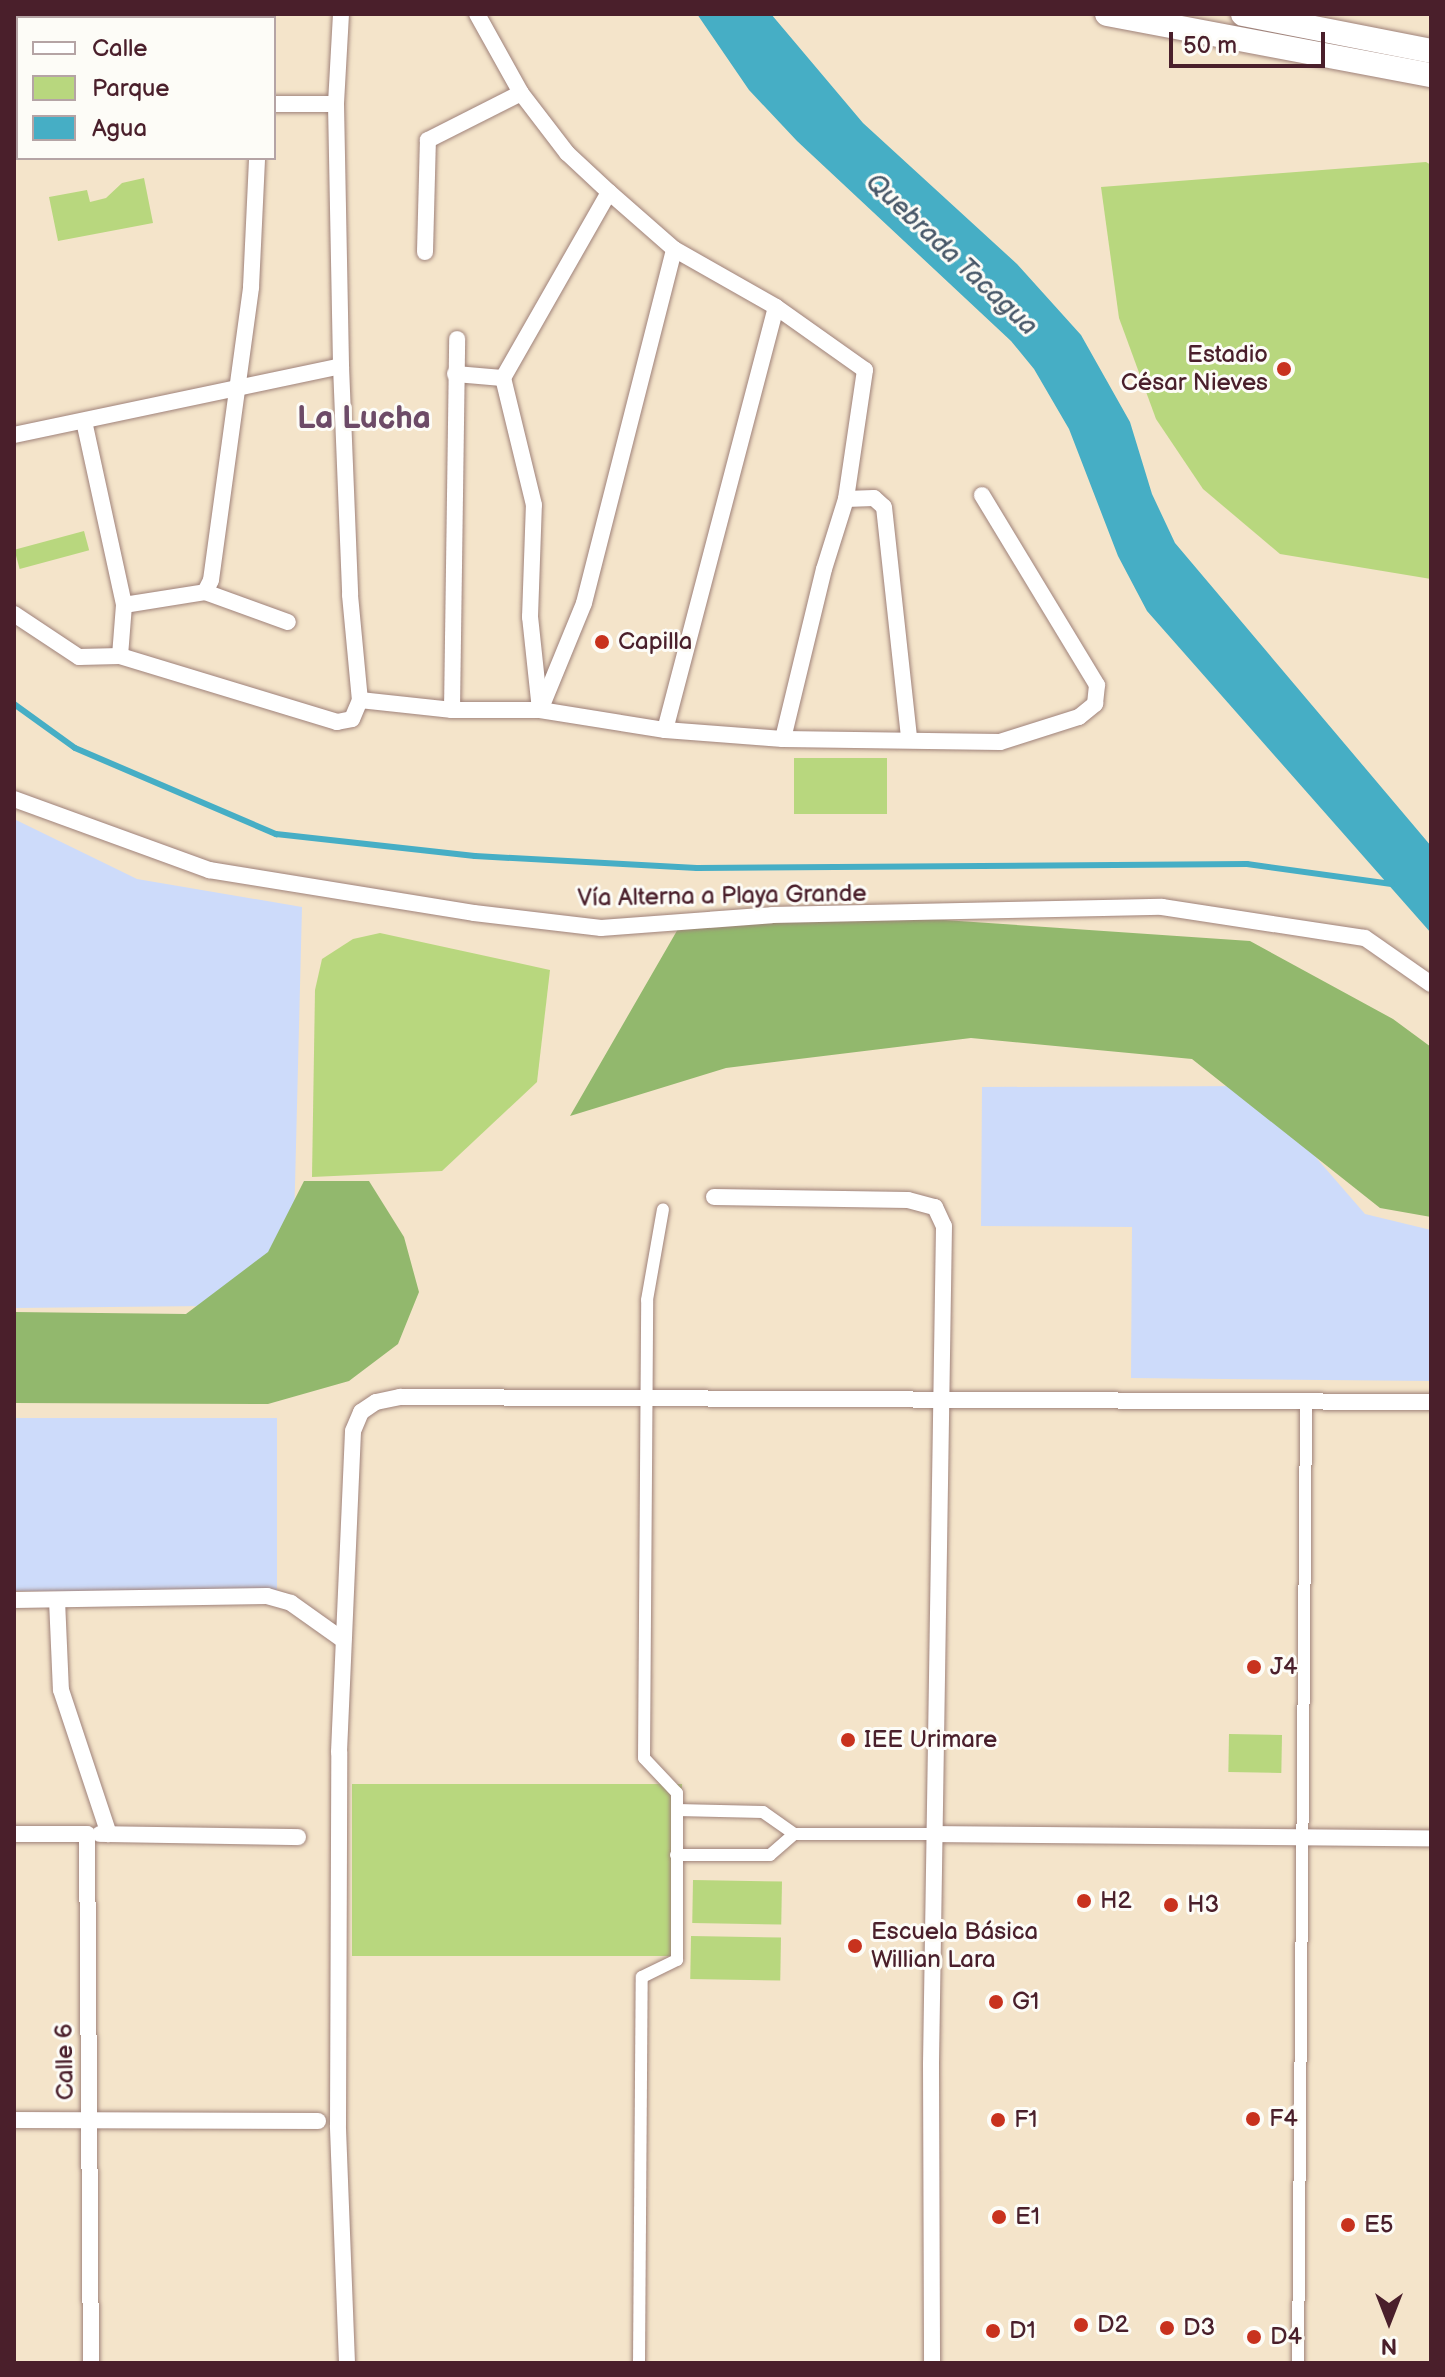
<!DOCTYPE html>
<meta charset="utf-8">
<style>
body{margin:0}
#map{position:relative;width:1445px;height:2377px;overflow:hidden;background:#f4e4ca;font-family:"Balsamiq Sans",sans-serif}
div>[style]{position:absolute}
.built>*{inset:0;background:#cddbfa;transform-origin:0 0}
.green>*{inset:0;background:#b8d77e;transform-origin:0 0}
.forest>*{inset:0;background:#92b86d}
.water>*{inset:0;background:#46aec5}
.stream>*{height:6px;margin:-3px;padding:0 3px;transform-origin:3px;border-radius:3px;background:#46aec5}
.roads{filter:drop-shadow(0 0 2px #9f827a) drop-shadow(0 0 2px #9f827a)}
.pedestrian>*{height:12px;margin:-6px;padding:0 6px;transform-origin:6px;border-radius:6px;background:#fff}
.minor>*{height:16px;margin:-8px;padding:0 8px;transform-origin:8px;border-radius:8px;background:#fff}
.secondary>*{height:24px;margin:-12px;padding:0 12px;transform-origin:12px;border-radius:12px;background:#fff}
.dots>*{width:22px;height:22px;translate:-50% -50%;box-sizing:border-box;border:4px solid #fdfcf7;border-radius:50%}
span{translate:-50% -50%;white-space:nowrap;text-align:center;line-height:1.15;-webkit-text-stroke:6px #fdfcf7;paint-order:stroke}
.poi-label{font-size:24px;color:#4a1f2b}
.right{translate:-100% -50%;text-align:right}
.left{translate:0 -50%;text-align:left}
.street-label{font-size:24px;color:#4a1f2b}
.water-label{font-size:26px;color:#485869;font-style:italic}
.district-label{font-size:32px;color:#6d4b67;font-weight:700}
.frame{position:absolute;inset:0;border:16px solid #4a1f2b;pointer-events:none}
.legend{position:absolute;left:16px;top:16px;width:260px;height:144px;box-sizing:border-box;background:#fdfcf7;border:2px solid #b5a4a5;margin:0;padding:10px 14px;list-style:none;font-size:24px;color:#4a1f2b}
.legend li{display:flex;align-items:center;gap:16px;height:40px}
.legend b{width:40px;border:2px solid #b5a4a5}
.north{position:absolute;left:1349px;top:2281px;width:80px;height:80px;-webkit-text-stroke:6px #fdfcf7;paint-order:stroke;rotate:180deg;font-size:22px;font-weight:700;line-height:32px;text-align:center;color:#4a1f2b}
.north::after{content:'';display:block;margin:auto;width:28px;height:36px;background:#4a1f2b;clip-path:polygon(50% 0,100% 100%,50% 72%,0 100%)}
.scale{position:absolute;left:1169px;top:32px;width:156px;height:36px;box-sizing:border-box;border:4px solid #4a1f2b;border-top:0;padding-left:10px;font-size:24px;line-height:28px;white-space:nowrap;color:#4a1f2b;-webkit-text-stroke:6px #fdfcf7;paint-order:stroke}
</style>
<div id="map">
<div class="built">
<div style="clip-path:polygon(14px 819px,137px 879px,302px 907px,292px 1305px,14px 1308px)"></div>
<div style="clip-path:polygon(1254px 1086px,1365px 1214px,1431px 1230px,1431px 1381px,1131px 1378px,1132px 1227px,981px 1226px,982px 1087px)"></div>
<div style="left:14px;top:1418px;width:263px;height:173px"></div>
</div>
<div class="green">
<div style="clip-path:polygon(1426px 162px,1431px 165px,1431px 579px,1280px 554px,1203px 489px,1156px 419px,1119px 318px,1101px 187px)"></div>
<div style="clip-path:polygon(144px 178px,153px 223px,58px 241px,49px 197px,87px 190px,90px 202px,106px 198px,122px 183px)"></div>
<div style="left:84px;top:531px;width:20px;height:72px;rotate:75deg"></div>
<div style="left:887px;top:758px;width:56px;height:93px;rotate:90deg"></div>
<div style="clip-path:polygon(380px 933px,550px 970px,537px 1082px,442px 1171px,312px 1177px,315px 990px,322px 959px,353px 939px)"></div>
<div style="left:1229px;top:1734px;width:53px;height:38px;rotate:1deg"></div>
<div style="left:352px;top:1784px;width:330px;height:172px"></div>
<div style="left:693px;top:1880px;width:89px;height:43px;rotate:1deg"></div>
<div style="left:691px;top:1936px;width:90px;height:43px;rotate:1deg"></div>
</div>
<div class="forest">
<div style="clip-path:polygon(885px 916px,1250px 941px,1393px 1019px,1431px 1047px,1431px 1217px,1380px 1208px,1192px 1059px,971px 1038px,726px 1068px,570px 1116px,682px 922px)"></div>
<div style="clip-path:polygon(304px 1181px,369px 1181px,404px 1237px,419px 1292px,398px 1344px,349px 1381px,268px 1404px,14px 1403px,14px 1312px,186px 1314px,268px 1252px)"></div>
</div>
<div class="water">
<div style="clip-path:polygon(697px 14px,771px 14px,863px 123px,1017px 264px,1081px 335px,1130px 422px,1152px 494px,1175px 543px,1431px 846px,1431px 933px,1147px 611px,1118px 556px,1069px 429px,1034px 369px,1011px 341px,797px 141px,749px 90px)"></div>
</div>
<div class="stream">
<div style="left:14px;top:704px;width:75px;rotate:35.8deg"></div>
<div style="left:75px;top:748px;width:219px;rotate:23.2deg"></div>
<div style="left:276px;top:834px;width:200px;rotate:6.3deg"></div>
<div style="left:475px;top:856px;width:222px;rotate:3.1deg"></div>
<div style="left:697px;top:868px;width:550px;rotate:-0.42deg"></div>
<div style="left:1247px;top:864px;width:146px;rotate:7.9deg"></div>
</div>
<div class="roads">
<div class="pedestrian">
<div style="left:677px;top:1810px;width:86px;rotate:1.3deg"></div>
<div style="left:763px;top:1812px;width:38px;rotate:35deg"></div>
<div style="left:794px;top:1834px;width:141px"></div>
<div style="left:676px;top:1855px;width:94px"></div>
<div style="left:770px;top:1855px;width:32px;rotate:-41deg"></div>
<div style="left:639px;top:2363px;width:386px;rotate:-89.6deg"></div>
<div style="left:642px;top:1977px;width:39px;rotate:-26deg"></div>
<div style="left:677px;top:1960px;width:167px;rotate:-90deg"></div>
<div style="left:677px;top:1793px;width:48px;rotate:-133.3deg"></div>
<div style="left:644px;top:1758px;width:458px;rotate:-89.6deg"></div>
<div style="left:647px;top:1300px;width:92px;rotate:-80deg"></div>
<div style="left:1298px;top:2363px;width:962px;rotate:-89.52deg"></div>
</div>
<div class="minor">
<div style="left:341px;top:14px;width:90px;rotate:93.2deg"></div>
<div style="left:336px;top:104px;width:262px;rotate:88.9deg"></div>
<div style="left:341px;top:366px;width:229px;rotate:87.7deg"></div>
<div style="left:350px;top:595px;width:105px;rotate:84.6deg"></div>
<div style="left:477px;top:14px;width:90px;rotate:60.9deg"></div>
<div style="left:521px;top:93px;width:76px;rotate:52.5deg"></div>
<div style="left:567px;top:153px;width:57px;rotate:42.9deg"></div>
<div style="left:609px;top:192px;width:86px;rotate:41.2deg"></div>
<div style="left:674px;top:249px;width:117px;rotate:29.6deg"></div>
<div style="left:776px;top:307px;width:109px;rotate:35.3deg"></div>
<div style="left:865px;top:370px;width:130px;rotate:98.4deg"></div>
<div style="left:846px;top:499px;width:73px;rotate:107.4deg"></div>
<div style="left:824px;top:569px;width:175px;rotate:103.6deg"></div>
<div style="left:274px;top:104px;width:62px"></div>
<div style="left:425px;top:252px;width:112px;rotate:-88.5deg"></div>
<div style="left:428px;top:140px;width:104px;rotate:-26.8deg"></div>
<div style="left:455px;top:374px;width:48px;rotate:4.8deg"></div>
<div style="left:84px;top:421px;width:188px;rotate:77.7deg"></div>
<div style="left:124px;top:605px;width:51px;rotate:94.5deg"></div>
<div style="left:14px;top:435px;width:334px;rotate:-11.9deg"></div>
<div style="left:846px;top:499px;width:28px;rotate:-2deg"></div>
<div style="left:874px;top:498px;width:13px;rotate:42deg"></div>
<div style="left:884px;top:507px;width:233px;rotate:83.8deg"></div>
<div style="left:205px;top:592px;width:88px;rotate:19.9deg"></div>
<div style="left:124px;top:605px;width:82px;rotate:-9.1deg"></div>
<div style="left:205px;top:592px;width:13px;rotate:-63deg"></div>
<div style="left:211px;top:580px;width:296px;rotate:-82.2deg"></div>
<div style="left:251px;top:287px;width:129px;rotate:-87.3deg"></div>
<div style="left:14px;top:614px;width:78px;rotate:33.5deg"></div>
<div style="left:79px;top:657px;width:41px;rotate:-1.4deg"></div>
<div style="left:120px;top:656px;width:227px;rotate:16.9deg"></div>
<div style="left:337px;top:722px;width:15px;rotate:-11deg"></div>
<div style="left:352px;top:719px;width:21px;rotate:-67deg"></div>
<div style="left:360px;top:700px;width:93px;rotate:6.2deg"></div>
<div style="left:452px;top:710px;width:88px"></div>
<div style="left:540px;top:710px;width:127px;rotate:9.1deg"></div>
<div style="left:665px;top:730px;width:118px;rotate:4.4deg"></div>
<div style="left:783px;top:739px;width:217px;rotate:0.8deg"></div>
<div style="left:1000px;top:742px;width:83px;rotate:-17.6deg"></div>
<div style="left:1079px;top:717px;width:21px;rotate:-39deg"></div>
<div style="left:1095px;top:704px;width:19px;rotate:-84deg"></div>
<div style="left:1097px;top:685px;width:222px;rotate:-121.2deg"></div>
<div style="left:541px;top:708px;width:113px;rotate:-67.7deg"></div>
<div style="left:584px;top:603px;width:365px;rotate:-75.7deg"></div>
<div style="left:452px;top:710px;width:371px;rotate:-89.2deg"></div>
<div style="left:540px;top:710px;width:94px;rotate:-96.1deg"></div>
<div style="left:530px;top:617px;width:112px;rotate:-88deg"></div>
<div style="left:534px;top:505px;width:131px;rotate:-103.7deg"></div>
<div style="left:503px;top:378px;width:214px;rotate:-60.3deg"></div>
<div style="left:665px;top:730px;width:437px;rotate:-75.3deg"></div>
<div style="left:14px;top:799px;width:208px;rotate:20deg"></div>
<div style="left:209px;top:870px;width:268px;rotate:9.2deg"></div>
<div style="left:474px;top:913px;width:128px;rotate:6.7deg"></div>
<div style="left:601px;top:928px;width:171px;rotate:-4.3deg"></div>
<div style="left:772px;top:915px;width:390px;rotate:-1.2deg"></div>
<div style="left:1162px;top:907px;width:205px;rotate:8.7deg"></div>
<div style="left:1365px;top:938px;width:80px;rotate:34.9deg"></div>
<div style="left:714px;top:1197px;width:194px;rotate:0.9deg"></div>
<div style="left:908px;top:1200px;width:28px;rotate:15deg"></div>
<div style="left:935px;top:1207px;width:21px;rotate:65deg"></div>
<div style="left:944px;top:1226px;width:839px;rotate:90.89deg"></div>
<div style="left:931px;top:2065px;width:298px;rotate:89.8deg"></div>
<div style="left:14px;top:1600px;width:253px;rotate:-0.9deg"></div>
<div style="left:267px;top:1596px;width:25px;rotate:16deg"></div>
<div style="left:291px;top:1603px;width:64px;rotate:35.4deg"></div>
<div style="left:57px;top:1600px;width:90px;rotate:87.5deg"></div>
<div style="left:61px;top:1690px;width:152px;rotate:71.6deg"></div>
<div style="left:14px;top:1834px;width:73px"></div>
<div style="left:87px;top:1834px;width:529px;rotate:89.57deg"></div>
<div style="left:100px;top:1834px;width:198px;rotate:0.9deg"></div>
<div style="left:935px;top:1834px;width:496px;rotate:0.5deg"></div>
<div style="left:14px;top:2120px;width:304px;rotate:0.2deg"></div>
<div style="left:347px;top:2363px;width:238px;rotate:-92.2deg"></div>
<div style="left:338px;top:2125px;width:373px;rotate:-89.8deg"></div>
<div style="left:339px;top:1752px;width:321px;rotate:-87.5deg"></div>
<div style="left:353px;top:1431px;width:21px;rotate:-67deg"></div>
<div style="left:361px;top:1412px;width:18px;rotate:-34deg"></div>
<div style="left:376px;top:1402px;width:25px;rotate:-12deg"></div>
<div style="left:400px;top:1397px;width:1031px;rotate:0.28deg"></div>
</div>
<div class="secondary">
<div style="left:1107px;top:14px;width:330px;rotate:10.7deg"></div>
<div style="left:1243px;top:14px;width:192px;rotate:11.1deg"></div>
</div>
</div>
<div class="dots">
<div style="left:1284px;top:369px;background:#c8321e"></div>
<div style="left:602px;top:642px;background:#c8321e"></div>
<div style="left:1254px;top:1667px;background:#c8321e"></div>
<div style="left:848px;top:1740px;background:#c8321e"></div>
<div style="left:1084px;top:1901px;background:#c8321e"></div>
<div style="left:1171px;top:1905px;background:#c8321e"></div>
<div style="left:855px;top:1946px;background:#c8321e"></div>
<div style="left:996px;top:2002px;background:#c8321e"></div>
<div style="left:1253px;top:2119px;background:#c8321e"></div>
<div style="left:998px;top:2120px;background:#c8321e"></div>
<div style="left:999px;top:2217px;background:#c8321e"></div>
<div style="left:1348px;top:2225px;background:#c8321e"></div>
<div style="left:1081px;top:2325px;background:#c8321e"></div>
<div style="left:1167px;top:2328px;background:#c8321e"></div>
<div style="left:993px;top:2331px;background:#c8321e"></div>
<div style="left:1254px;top:2337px;background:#c8321e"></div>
</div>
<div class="poi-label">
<span class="right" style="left:1268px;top:369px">Estadio<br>César Nieves</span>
<span class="left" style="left:618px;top:642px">Capilla</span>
<span class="left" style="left:1270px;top:1667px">J4</span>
<span class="left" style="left:864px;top:1740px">IEE Urimare</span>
<span class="left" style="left:1100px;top:1901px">H2</span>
<span class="left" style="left:1187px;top:1905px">H3</span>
<span class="left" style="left:871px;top:1946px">Escuela Básica<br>Willian Lara</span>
<span class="left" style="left:1012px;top:2002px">G1</span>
<span class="left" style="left:1269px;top:2119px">F4</span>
<span class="left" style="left:1014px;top:2120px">F1</span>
<span class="left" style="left:1015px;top:2217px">E1</span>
<span class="left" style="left:1364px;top:2225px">E5</span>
<span class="left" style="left:1097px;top:2325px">D2</span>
<span class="left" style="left:1183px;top:2328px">D3</span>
<span class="left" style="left:1009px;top:2331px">D1</span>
<span class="left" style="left:1270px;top:2337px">D4</span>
</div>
<div class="street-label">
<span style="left:722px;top:896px;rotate:-1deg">Vía Alterna a Playa Grande</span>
<span style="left:65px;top:2062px;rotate:-91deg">Calle 6</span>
</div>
<div class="water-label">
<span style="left:951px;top:255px;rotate:43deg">Quebrada Tacagua</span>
</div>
<div class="district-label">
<span style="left:364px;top:419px">La Lucha</span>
</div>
<div class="frame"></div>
<ul class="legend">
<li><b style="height:10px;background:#fff"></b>Calle</li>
<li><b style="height:22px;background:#b8d77e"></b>Parque</li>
<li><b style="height:22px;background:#46aec5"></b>Agua</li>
</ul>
<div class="north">N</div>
<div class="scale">50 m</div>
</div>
